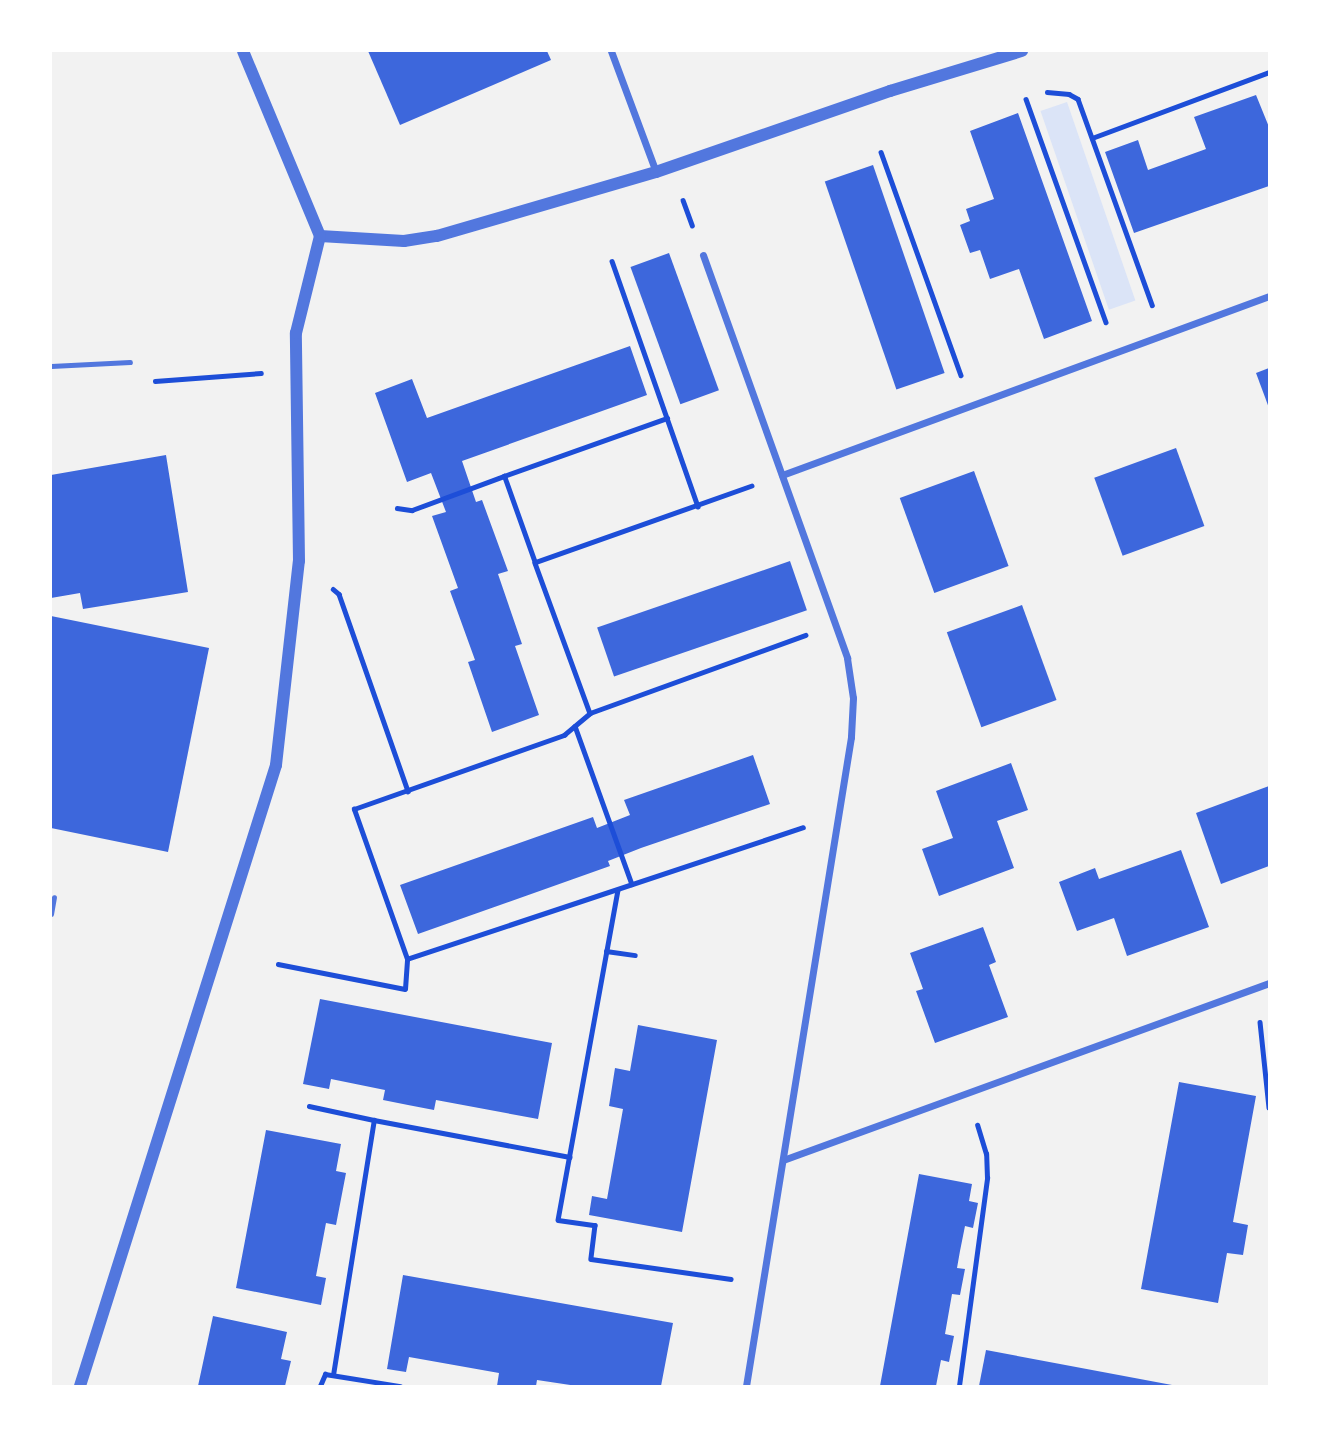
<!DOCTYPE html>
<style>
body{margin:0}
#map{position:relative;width:1320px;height:1437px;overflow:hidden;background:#f2f2f2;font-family:Quicksand,sans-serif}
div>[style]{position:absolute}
.green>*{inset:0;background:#dbe4f7;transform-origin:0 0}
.building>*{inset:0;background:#3d67dc;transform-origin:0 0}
.path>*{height:4.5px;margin:-2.25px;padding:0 2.25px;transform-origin:2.25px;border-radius:2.25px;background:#1d4ed8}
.service>*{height:5px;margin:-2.5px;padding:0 2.5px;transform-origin:2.5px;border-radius:2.5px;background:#5277de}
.minor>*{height:7px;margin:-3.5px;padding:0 3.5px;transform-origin:3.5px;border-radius:3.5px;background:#5277de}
.tertiary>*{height:12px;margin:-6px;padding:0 6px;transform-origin:6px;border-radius:6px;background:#5277de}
span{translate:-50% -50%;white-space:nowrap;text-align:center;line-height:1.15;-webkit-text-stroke:7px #fff;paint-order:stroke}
.frame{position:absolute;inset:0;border:52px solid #fff;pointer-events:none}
</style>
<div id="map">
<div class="green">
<div style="left:1067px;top:102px;width:210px;height:28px;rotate:71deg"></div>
</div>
<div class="building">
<div style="clip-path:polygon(368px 51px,547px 51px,551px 60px,400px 125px)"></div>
<div style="clip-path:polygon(1256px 95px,1269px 127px,1269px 186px,1134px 233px,1105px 152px,1138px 140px,1148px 170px,1206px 149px,1194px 117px)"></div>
<div style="clip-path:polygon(1018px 113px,1092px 321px,1044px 339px,1019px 269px,990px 279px,980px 250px,970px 253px,960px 225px,970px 221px,966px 209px,994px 199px,970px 131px)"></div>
<div style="left:873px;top:165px;width:220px;height:51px;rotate:71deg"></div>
<div style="left:669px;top:253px;width:146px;height:41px;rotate:70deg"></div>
<div style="clip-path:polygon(630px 346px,647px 395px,462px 461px,476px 502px,482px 500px,508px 571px,498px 574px,522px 644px,515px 646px,539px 715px,492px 732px,468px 662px,475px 660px,450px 591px,458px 588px,432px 516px,446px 512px,431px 473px,407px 482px,375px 393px,412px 379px,427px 418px)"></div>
<div style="clip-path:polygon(1269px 368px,1269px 408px,1256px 373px)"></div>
<div style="left:1176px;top:448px;width:83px;height:87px;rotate:70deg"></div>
<div style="clip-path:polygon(166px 455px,188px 592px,83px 609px,80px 593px,51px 598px,51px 475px)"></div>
<div style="left:974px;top:471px;width:101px;height:79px;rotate:70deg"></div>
<div style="left:790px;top:561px;width:52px;height:204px;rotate:71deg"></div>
<div style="left:1022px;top:605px;width:101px;height:80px;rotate:70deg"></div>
<div style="clip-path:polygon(51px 616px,209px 648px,168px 852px,51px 828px)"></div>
<div style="clip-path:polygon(753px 755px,770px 804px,641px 848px,608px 861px,610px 866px,418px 934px,400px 885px,593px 817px,597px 828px,630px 815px,624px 800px)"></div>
<div style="clip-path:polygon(1011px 763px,1028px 810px,997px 821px,1014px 868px,939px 896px,922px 849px,953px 838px,936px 791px)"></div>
<div style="clip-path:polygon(1269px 786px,1269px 866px,1221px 884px,1196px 813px)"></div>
<div style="clip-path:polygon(1181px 850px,1209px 927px,1127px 956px,1114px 918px,1077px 931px,1059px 882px,1095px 868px,1099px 879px)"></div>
<div style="clip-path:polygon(983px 927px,996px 962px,989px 965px,1008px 1017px,935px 1043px,916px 991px,923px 989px,910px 953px)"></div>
<div style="clip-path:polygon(320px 999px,552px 1043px,538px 1119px,436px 1100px,434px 1110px,408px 1105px,383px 1100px,385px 1090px,331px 1079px,329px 1089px,303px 1084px)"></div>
<div style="clip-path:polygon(638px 1025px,717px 1040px,682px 1232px,589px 1215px,592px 1196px,607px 1199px,623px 1109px,609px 1106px,615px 1068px,630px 1071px)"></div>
<div style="clip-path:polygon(1179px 1082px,1256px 1096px,1233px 1222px,1248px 1225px,1243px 1255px,1227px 1253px,1218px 1303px,1141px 1289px)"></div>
<div style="clip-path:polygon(266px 1130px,341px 1144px,336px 1171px,346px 1173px,336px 1225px,326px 1223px,316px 1276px,326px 1278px,321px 1305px,236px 1288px)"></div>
<div style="clip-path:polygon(919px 1174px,972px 1184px,969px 1201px,978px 1203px,973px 1228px,965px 1226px,960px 1251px,957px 1268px,965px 1269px,960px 1295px,952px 1294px,945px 1334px,954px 1336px,949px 1362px,941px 1360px,936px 1386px,880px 1386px)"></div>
<div style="clip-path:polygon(403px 1275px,673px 1323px,661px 1386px,577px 1386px,537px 1380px,536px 1386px,497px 1386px,499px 1373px,409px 1357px,406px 1372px,387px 1369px)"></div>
<div style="clip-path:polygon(213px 1316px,287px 1332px,281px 1359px,291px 1361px,285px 1386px,198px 1386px)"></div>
<div style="clip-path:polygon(986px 1350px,1172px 1385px,1171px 1386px,979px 1386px)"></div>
</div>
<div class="path">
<div style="left:1047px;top:92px;width:22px;rotate:5deg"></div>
<div style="left:1069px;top:94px;width:10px;rotate:29deg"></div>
<div style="left:1078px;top:99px;width:219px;rotate:70.2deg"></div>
<div style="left:1026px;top:99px;width:237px;rotate:70.3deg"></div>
<div style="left:1092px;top:138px;width:189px;rotate:-20.4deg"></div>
<div style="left:881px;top:152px;width:237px;rotate:70.3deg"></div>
<div style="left:683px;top:200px;width:27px;rotate:70deg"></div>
<div style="left:612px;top:261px;width:260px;rotate:70.7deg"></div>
<div style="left:155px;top:381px;width:106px;rotate:-4.3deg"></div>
<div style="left:752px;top:486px;width:230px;rotate:160.5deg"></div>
<div style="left:535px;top:563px;width:160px;rotate:69.9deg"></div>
<div style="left:590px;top:713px;width:229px;rotate:-19.9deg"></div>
<div style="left:397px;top:508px;width:15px;rotate:8deg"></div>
<div style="left:412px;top:510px;width:98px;rotate:-20.3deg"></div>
<div style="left:535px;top:563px;width:92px;rotate:-109.6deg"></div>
<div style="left:504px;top:476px;width:173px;rotate:-19.6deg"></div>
<div style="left:333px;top:589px;width:8px;rotate:40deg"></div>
<div style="left:339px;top:594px;width:209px;rotate:70.7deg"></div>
<div style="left:575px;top:726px;width:168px;rotate:70.2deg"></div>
<div style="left:618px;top:890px;width:335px;rotate:100.3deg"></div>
<div style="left:558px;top:1220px;width:37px;rotate:8deg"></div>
<div style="left:595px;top:1225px;width:34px;rotate:97deg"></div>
<div style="left:591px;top:1259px;width:141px;rotate:8.1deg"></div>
<div style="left:606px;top:951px;width:29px;rotate:8deg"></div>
<div style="left:407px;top:959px;width:159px;rotate:-109.5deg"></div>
<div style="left:354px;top:809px;width:223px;rotate:-19.4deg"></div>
<div style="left:564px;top:735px;width:34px;rotate:-40deg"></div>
<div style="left:278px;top:964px;width:129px;rotate:11.1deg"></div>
<div style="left:405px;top:989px;width:30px;rotate:-86deg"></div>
<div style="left:407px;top:959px;width:417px;rotate:-18.4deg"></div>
<div style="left:1260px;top:1022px;width:86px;rotate:84deg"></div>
<div style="left:309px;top:1106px;width:66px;rotate:12.2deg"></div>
<div style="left:333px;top:1375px;width:258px;rotate:-80.9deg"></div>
<div style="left:374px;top:1120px;width:199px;rotate:10.7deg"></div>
<div style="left:320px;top:1386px;width:13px;rotate:-67deg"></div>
<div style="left:325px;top:1374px;width:76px;rotate:9.1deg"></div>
<div style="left:959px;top:1386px;width:210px;rotate:-82.3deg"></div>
<div style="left:987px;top:1178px;width:24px;rotate:-92deg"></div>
<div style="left:986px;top:1154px;width:30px;rotate:-107deg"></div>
</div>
<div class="service">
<div style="left:51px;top:366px;width:79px;rotate:-2.9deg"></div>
<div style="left:51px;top:914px;width:17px;rotate:-80deg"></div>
</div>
<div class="minor">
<div style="left:611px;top:51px;width:129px;rotate:69.6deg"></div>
<div style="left:703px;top:255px;width:428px;rotate:70.3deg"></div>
<div style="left:847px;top:658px;width:40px;rotate:81.5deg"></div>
<div style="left:853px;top:698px;width:39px;rotate:93deg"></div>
<div style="left:851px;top:737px;width:657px;rotate:99.19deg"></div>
<div style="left:782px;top:475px;width:519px;rotate:-20.18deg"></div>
<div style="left:783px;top:1160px;width:517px;rotate:-20.01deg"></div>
</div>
<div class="tertiary">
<div style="left:320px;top:236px;width:84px;rotate:3.4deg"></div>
<div style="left:404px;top:241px;width:33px;rotate:-9deg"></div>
<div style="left:437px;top:236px;width:228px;rotate:-16.3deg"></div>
<div style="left:656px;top:172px;width:248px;rotate:-19.1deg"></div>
<div style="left:890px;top:91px;width:138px;rotate:-16.9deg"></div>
<div style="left:80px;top:1386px;width:651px;rotate:-72.48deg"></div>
<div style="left:276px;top:765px;width:205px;rotate:-83.6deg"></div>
<div style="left:299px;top:561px;width:228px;rotate:-90.8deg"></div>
<div style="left:296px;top:333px;width:100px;rotate:-76.1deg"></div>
<div style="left:320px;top:236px;width:200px;rotate:-112.6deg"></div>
</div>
<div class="frame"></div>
</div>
